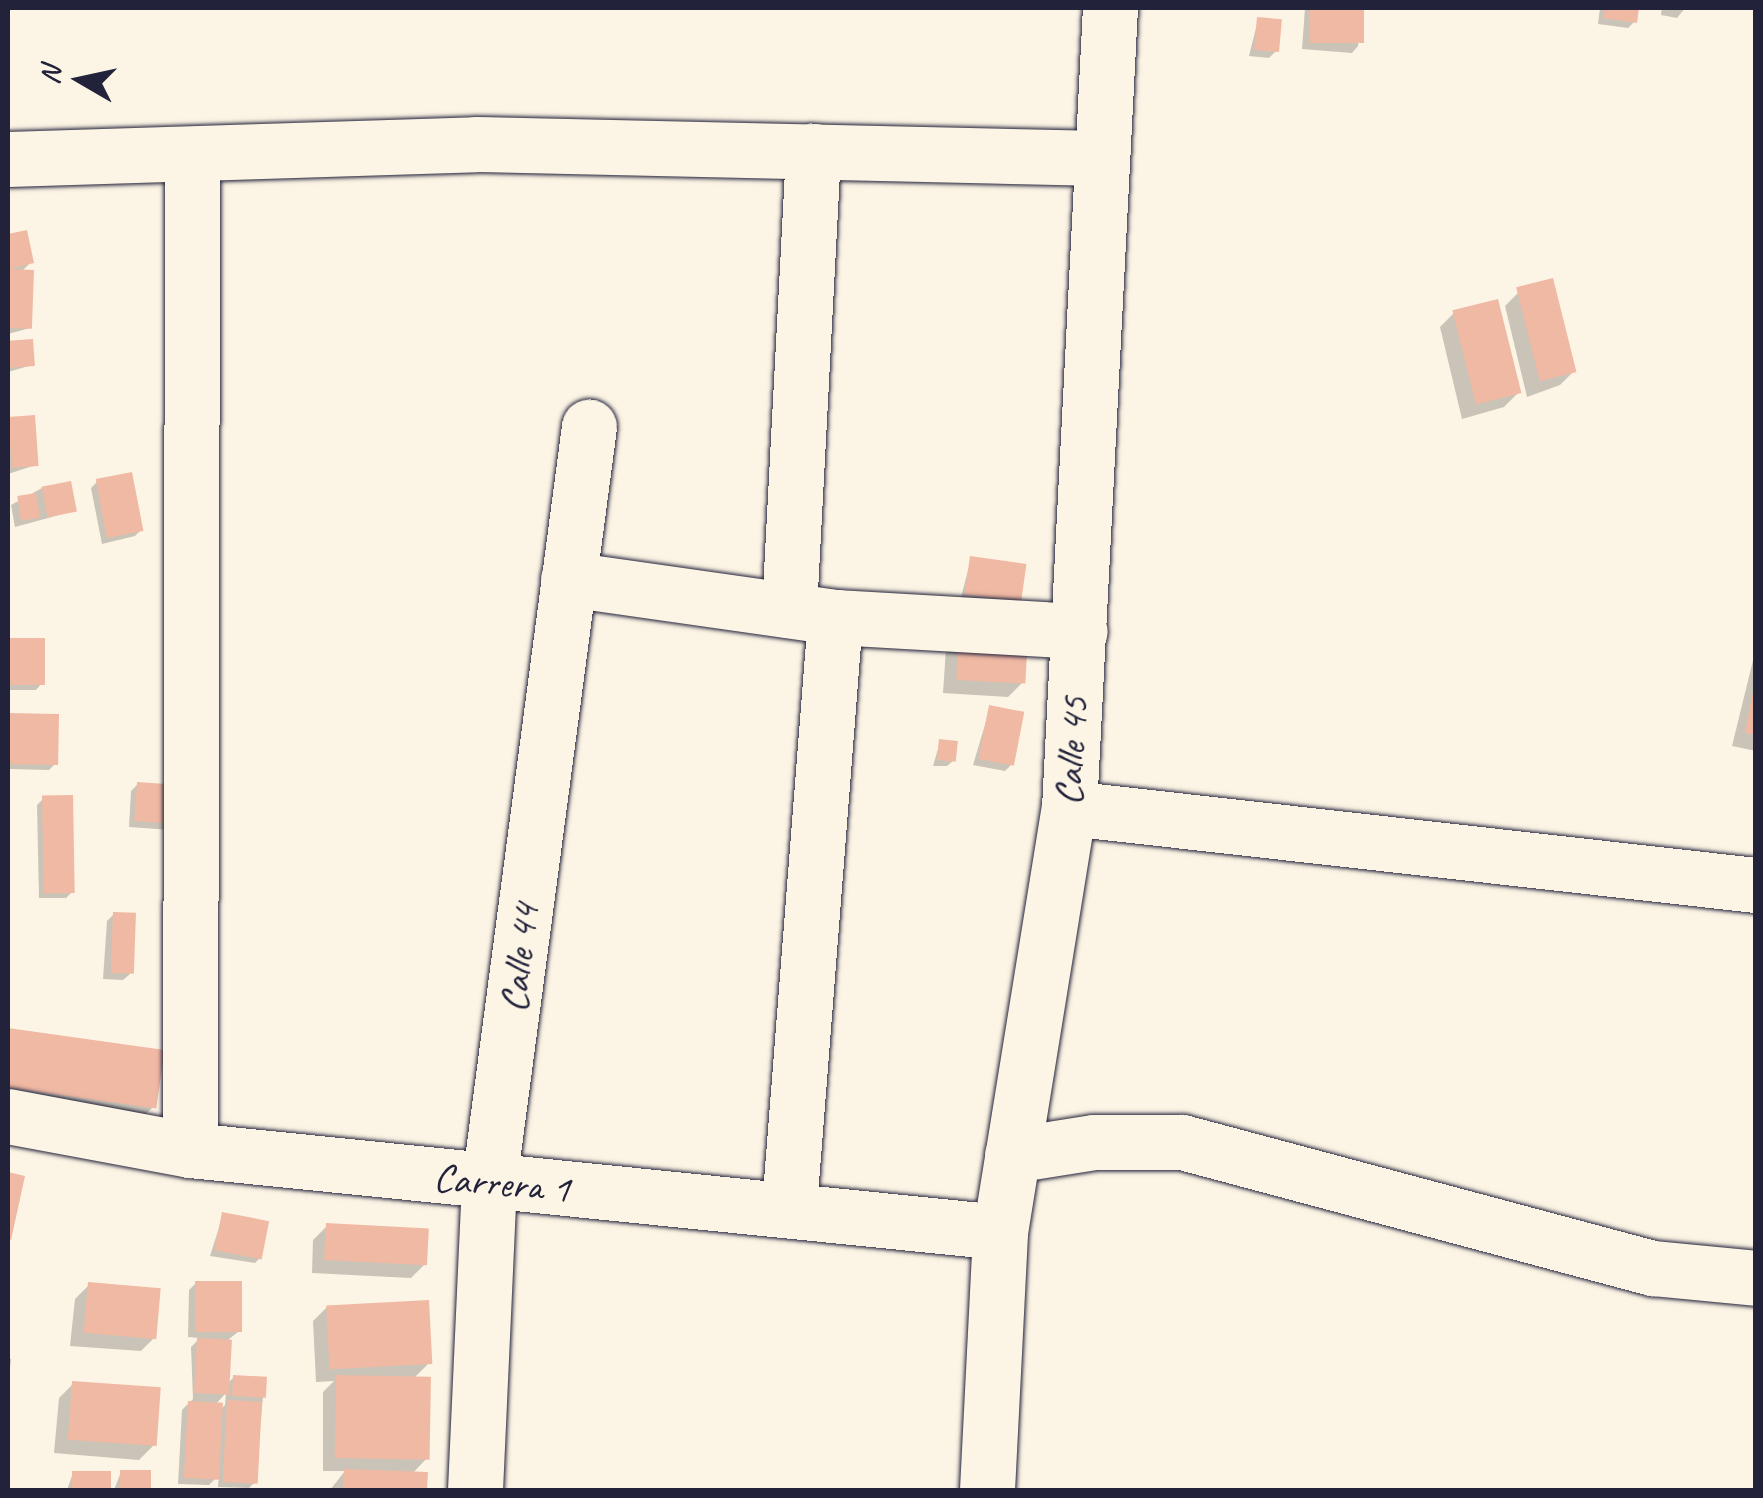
<!DOCTYPE html>
<style>
body{margin:0}
#map{position:relative;width:1763px;height:1498px;overflow:hidden;background:#fcf5e5;font-family:Caveat,sans-serif}
div>[style]{position:absolute}
.shadow>*{inset:0;background:#0003}
.building>*{inset:0;background:#f0b9a4;transform-origin:0 0}
.roads{filter:drop-shadow(0 0 2px #22223b) drop-shadow(0 0 2px #22223b)}
.street>*{height:55px;margin:-27.5px;padding:0 27.5px;transform-origin:27.5px;border-radius:27.5px;background:#fcf5e5}
span{translate:-50% -50%;white-space:nowrap;text-align:center;line-height:1.15;-webkit-text-stroke:8px #fcf5e5;paint-order:stroke}
.street-label{font-size:40px;color:#22223b}
.frame{position:absolute;inset:0;border:10px solid #22223b;pointer-events:none}
.north{position:absolute;left:30px;top:30px;width:100px;height:100px;-webkit-text-stroke:8px #fcf5e5;paint-order:stroke;rotate:279deg;font-size:28px;font-weight:700;line-height:40px;text-align:center;color:#22223b}
.north::after{content:'';display:block;margin:auto;width:35px;height:45px;background:#22223b;clip-path:polygon(50% 0,100% 100%,50% 72%,0 100%)}
</style>
<div id="map">
<div class="shadow">
<div style="clip-path:polygon(1305px 8px,1362px 8px,1358px 46px,1352px 53px,1302px 49px)"></div>
<div style="clip-path:polygon(1600px 8px,1637px 8px,1635px 21px,1628px 28px,1598px 24px)"></div>
<div style="clip-path:polygon(1662px 8px,1685px 8px,1677px 18px,1661px 15px)"></div>
<div style="clip-path:polygon(1258px 20px,1276px 51px,1269px 58px,1249px 56px)"></div>
<div style="clip-path:polygon(25px 233px,31px 262px,21px 272px,30px 328px,8px 334px,8px 237px)"></div>
<div style="clip-path:polygon(1519px 292px,1574px 371px,1560px 385px,1527px 397px,1505px 306px)"></div>
<div style="clip-path:polygon(1454px 313px,1518px 393px,1504px 407px,1462px 419px,1440px 327px)"></div>
<div style="clip-path:polygon(31px 342px,32px 365px,8px 372px,8px 343px)"></div>
<div style="clip-path:polygon(32px 418px,36px 465px,8px 474px,8px 421px)"></div>
<div style="clip-path:polygon(97px 482px,141px 530px,135px 536px,102px 544px,91px 488px)"></div>
<div style="clip-path:polygon(42px 488px,74px 511px,15px 527px,11px 505px)"></div>
<div style="clip-path:polygon(971px 559px,1019px 601px,960px 601px)"></div>
<div style="clip-path:polygon(960px 634px,1022px 683px,1008px 697px,943px 693px,946px 648px)"></div>
<div style="clip-path:polygon(8px 641px,43px 641px,42px 683px,36px 690px,8px 690px)"></div>
<div style="clip-path:polygon(1756px 648px,1756px 751px,1732px 746px)"></div>
<div style="clip-path:polygon(990px 708px,1011px 765px,1005px 771px,973px 765px)"></div>
<div style="clip-path:polygon(8px 715px,56px 716px,55px 764px,49px 770px,8px 769px)"></div>
<div style="clip-path:polygon(940px 742px,954px 760px,947px 766px,933px 766px)"></div>
<div style="clip-path:polygon(138px 784px,172px 830px,129px 827px,131px 791px)"></div>
<div style="clip-path:polygon(43px 799px,72px 892px,66px 898px,39px 898px,37px 805px)"></div>
<div style="clip-path:polygon(114px 914px,130px 974px,123px 980px,103px 979px,107px 921px)"></div>
<div style="clip-path:polygon(8px 1030px,161px 1052px,154px 1106px,140px 1120px,8px 1102px)"></div>
<div style="clip-path:polygon(223px 1215px,261px 1257px,255px 1263px,210px 1256px)"></div>
<div style="clip-path:polygon(327px 1226px,425px 1264px,411px 1278px,312px 1273px,313px 1240px)"></div>
<div style="clip-path:polygon(evenodd,196px 1283px,238px 1332px,229px 1339px,227px 1384px,234px 1377px,263px 1397px,255px 1482px,249px 1488px,218px 1487px,219px 1475px,209px 1485px,178px 1484px,182px 1410px,193px 1399px,191px 1347px,200px 1338px,188px 1337px,189px 1290px,196px 1283px,226px 1393px,225px 1405px,220px 1410px,215px 1405px,226px 1393px)"></div>
<div style="clip-path:polygon(89px 1285px,155px 1337px,141px 1351px,70px 1346px,75px 1299px)"></div>
<div style="clip-path:polygon(327px 1307px,429px 1363px,414px 1378px,427px 1458px,412px 1474px,425px 1474px,425px 1490px,330px 1490px,345px 1471px,323px 1471px,323px 1392px,334px 1381px,316px 1382px,313px 1321px)"></div>
<div style="clip-path:polygon(8px 1358px,11px 1359px,8px 1388px)"></div>
<div style="clip-path:polygon(73px 1384px,153px 1446px,139px 1460px,54px 1453px,59px 1398px)"></div>
<div style="clip-path:polygon(121px 1472px,149px 1473px,148px 1490px,114px 1490px)"></div>
<div style="clip-path:polygon(73px 1473px,108px 1473px,108px 1490px,67px 1490px)"></div>
</div>
<div class="building">
<div style="left:1310px;top:8px;width:54px;height:35px"></div>
<div style="clip-path:polygon(1605px 8px,1639px 8px,1637px 23px,1603px 18px)"></div>
<div style="left:1257px;top:17px;width:25px;height:33px;rotate:5deg"></div>
<div style="clip-path:polygon(27px 230px,34px 263px,10px 269px,8px 234px)"></div>
<div style="left:8px;top:269px;width:26px;height:59px;rotate:2deg"></div>
<div style="left:1553px;top:278px;width:97px;height:38px;rotate:76deg"></div>
<div style="left:1498px;top:299px;width:97px;height:47px;rotate:76deg"></div>
<div style="left:33px;top:339px;width:27px;height:25px;rotate:86deg"></div>
<div style="left:35px;top:415px;width:51px;height:27px;rotate:86deg"></div>
<div style="left:132px;top:472px;width:60px;height:37px;rotate:79deg"></div>
<div style="left:71px;top:481px;width:31px;height:30px;rotate:79deg"></div>
<div style="left:36px;top:493px;width:25px;height:19px;rotate:81deg"></div>
<div style="left:970px;top:556px;width:57px;height:39px;rotate:8deg"></div>
<div style="left:959px;top:631px;width:69px;height:49px;rotate:3deg"></div>
<div style="left:45px;top:638px;width:47px;height:37px;rotate:90deg"></div>
<div style="clip-path:polygon(1754px 686px,1756px 686px,1756px 735px,1745px 733px)"></div>
<div style="left:989px;top:705px;width:36px;height:55px;rotate:11deg"></div>
<div style="left:8px;top:713px;width:51px;height:51px;rotate:1deg"></div>
<div style="left:939px;top:739px;width:19px;height:21px;rotate:6deg"></div>
<div style="left:137px;top:782px;width:47px;height:39px;rotate:4deg"></div>
<div style="left:73px;top:795px;width:98px;height:31px;rotate:89deg"></div>
<div style="left:113px;top:912px;width:23px;height:61px;rotate:2deg"></div>
<div style="left:8px;top:1028px;width:158px;height:59px;rotate:8deg"></div>
<div style="clip-path:polygon(8px 1172px,25px 1176px,11px 1240px,8px 1239px)"></div>
<div style="left:222px;top:1212px;width:48px;height:39px;rotate:11deg"></div>
<div style="left:326px;top:1223px;width:103px;height:37px;rotate:3deg"></div>
<div style="left:195px;top:1281px;width:47px;height:51px"></div>
<div style="left:88px;top:1282px;width:73px;height:51px;rotate:5deg"></div>
<div style="left:429px;top:1300px;width:64px;height:103px;rotate:87deg"></div>
<div style="left:197px;top:1338px;width:35px;height:55px;rotate:3deg"></div>
<div style="left:233px;top:1375px;width:34px;height:21px;rotate:3deg"></div>
<div style="left:336px;top:1375px;width:95px;height:83px;rotate:1deg"></div>
<div style="left:72px;top:1381px;width:89px;height:59px;rotate:4deg"></div>
<div style="left:227px;top:1400px;width:35px;height:82px;rotate:3deg"></div>
<div style="left:188px;top:1401px;width:35px;height:77px;rotate:3deg"></div>
<div style="clip-path:polygon(344px 1469px,428px 1472px,427px 1490px,343px 1490px)"></div>
<div style="left:120px;top:1470px;width:31px;height:20px"></div>
<div style="left:72px;top:1471px;width:39px;height:19px"></div>
</div>
<div class="roads">
<div class="street">
<div style="left:8px;top:159px;width:468px;rotate:-1.8deg"></div>
<div style="left:476px;top:144px;width:625px;rotate:1.28deg"></div>
<div style="left:568px;top:579px;width:270px;rotate:8.1deg"></div>
<div style="left:835px;top:617px;width:245px;rotate:3.3deg"></div>
<div style="left:789px;top:610px;width:460px;rotate:-87deg"></div>
<div style="left:1069px;top:808px;width:691px;rotate:6.4deg"></div>
<div style="left:8px;top:1116px;width:185px;rotate:10.6deg"></div>
<div style="left:190px;top:1150px;width:814px;rotate:5.78deg"></div>
<div style="left:190px;top:1150px;width:995px;rotate:-89.88deg"></div>
<div style="left:1012px;top:1155px;width:83px;rotate:-9deg"></div>
<div style="left:1094px;top:1142px;width:88px"></div>
<div style="left:1182px;top:1142px;width:488px;rotate:15deg"></div>
<div style="left:1653px;top:1268px;width:103px;rotate:5.5deg"></div>
<div style="left:789px;top:1207px;width:592px;rotate:-85.54deg"></div>
<div style="left:475px;top:1490px;width:308px;rotate:-87.4deg"></div>
<div style="left:489px;top:1182px;width:762px;rotate:-82.46deg"></div>
<div style="left:987px;top:1490px;width:258px;rotate:-87.1deg"></div>
<div style="left:1000px;top:1232px;width:430px;rotate:-80.8deg"></div>
<div style="left:1069px;top:808px;width:801px;rotate:-87.07deg"></div>
</div>
</div>
<div class="street-label">
<span style="left:1071px;top:751px;rotate:-86deg">Calle 45</span>
<span style="left:519px;top:958px;rotate:-83deg">Calle 44</span>
<span style="left:502px;top:1183px;rotate:5deg">Carrera 1</span>
</div>
<div class="frame"></div>
<div class="north">N</div>
</div>
